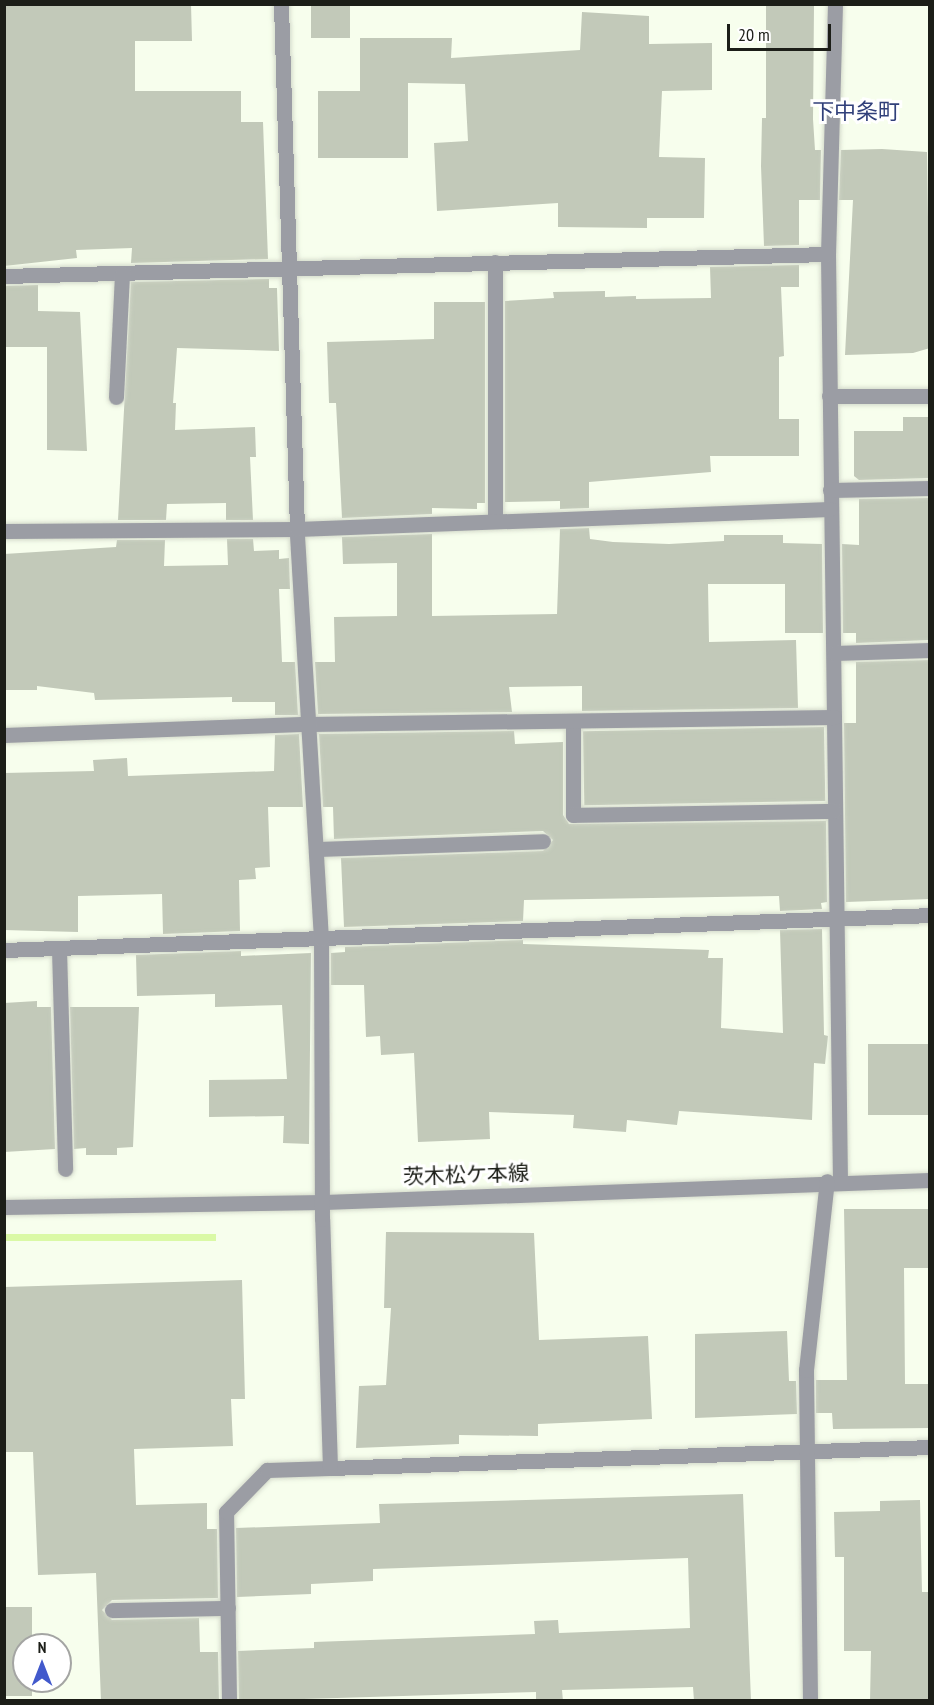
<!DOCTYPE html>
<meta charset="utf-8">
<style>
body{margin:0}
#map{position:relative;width:934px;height:1705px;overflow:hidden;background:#f7feed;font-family:"PT Sans Narrow","Noto Sans JP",sans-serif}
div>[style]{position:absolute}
.green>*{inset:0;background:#daf9a6;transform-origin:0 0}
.building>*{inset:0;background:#c2c9b9;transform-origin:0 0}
.roads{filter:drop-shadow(0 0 2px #d4dacb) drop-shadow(0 0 2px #d4dacb)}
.minor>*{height:15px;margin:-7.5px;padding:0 7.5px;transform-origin:7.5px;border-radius:7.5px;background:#9b9da4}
span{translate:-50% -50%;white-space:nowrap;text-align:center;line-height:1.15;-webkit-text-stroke:6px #fff;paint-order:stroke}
.street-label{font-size:21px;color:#1c1e18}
.neighbourhood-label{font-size:22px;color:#31407a}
.frame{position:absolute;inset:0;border:6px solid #1c1e18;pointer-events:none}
.north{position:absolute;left:12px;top:1633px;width:60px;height:60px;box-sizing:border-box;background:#fff;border:2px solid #a4a5a3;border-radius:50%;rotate:0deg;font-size:16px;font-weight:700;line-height:24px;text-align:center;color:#1c1e18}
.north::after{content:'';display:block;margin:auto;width:21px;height:27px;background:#4259cc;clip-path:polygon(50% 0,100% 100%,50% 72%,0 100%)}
.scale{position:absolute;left:727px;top:24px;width:104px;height:27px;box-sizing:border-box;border:3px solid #1c1e18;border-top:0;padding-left:8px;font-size:18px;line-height:21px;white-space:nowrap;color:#1c1e18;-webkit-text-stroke:4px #fff;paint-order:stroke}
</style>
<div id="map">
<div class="green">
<div style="left:216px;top:1234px;width:7px;height:211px;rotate:90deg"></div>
</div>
<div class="building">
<div style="clip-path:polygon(4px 4px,191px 4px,192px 41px,135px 41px,135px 91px,241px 91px,241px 122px,263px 122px,268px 259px,131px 263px,132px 248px,76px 250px,77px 258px,4px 266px)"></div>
<div style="left:350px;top:5px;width:33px;height:39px;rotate:90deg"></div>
<div style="clip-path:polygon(766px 6px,814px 6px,813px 119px,815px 150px,821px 150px,820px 200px,799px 200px,799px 245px,764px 246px,761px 166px,762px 118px,766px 118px)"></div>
<div style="clip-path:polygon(582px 12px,649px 16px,649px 44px,712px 43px,712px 90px,662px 91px,659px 157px,705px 158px,704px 218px,647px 218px,647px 228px,558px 227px,558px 203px,437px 211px,434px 143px,468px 141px,465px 84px,408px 83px,408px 158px,318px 158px,318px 91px,360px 91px,360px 38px,452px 38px,451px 58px,580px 50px)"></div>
<div style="clip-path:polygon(882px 149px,927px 152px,930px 348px,913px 353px,845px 355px,853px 200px,839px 200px,841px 150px)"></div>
<div style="clip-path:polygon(799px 265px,799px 287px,781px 287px,784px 356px,779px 357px,779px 419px,799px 419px,799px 456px,710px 456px,711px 472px,589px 482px,589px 508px,560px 509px,560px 501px,505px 502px,505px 301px,554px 298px,553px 292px,605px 291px,605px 297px,636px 296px,636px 299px,711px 298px,710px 267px)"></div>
<div style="clip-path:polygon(269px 279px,269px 288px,277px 288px,279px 351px,177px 348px,173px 403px,176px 403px,175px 430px,255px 427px,256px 457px,250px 457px,253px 520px,226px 520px,226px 503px,167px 504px,166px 520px,118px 520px,131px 282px)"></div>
<div style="clip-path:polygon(38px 285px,38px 311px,80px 312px,87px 451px,47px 450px,47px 347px,4px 347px,4px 286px)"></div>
<div style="clip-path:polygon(434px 302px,485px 302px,485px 503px,477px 503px,477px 509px,432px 508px,432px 514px,342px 518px,336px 403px,329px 403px,327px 342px,434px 339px)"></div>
<div style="clip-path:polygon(903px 417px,930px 417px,930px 478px,859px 480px,854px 476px,854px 431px,903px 431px)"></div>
<div style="clip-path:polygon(930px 498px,930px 640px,856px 643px,856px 633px,843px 633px,842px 544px,859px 545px,859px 499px)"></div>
<div style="clip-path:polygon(589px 528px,590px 539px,613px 542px,669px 544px,724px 541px,724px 535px,783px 535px,783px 543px,822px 544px,823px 633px,785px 633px,785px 584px,708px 584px,709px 642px,796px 640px,798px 708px,582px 711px,582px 686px,509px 687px,512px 712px,318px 714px,315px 662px,335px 662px,334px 617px,397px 616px,397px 563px,343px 564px,342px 537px,432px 534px,432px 616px,557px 614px,560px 529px)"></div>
<div style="clip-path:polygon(227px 539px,253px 539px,254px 551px,279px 550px,279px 559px,289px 558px,290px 589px,279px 589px,282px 662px,295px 662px,298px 715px,275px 715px,275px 702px,232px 702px,232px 697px,95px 700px,94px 693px,37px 686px,37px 690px,4px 690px,4px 554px,116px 547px,117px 540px,165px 540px,164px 566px,228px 565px)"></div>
<div style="clip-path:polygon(930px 660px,930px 899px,846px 902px,844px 723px,856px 723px,856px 662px)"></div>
<div style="left:824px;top:727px;width:74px;height:241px;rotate:89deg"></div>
<div style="clip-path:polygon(514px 731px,515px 744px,563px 742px,563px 815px,569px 824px,826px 821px,827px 902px,821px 903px,822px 909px,780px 911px,779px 896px,524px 900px,523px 921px,344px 927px,341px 858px,543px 851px,553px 840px,543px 831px,334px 839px,333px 807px,323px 807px,319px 734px)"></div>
<div style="clip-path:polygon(299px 734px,303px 807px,268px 807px,270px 867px,255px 868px,256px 879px,239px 880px,240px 931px,163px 934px,162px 894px,78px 896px,78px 932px,4px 930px,4px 773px,94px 771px,93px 760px,127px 758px,128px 776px,274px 771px,275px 735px)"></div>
<div style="clip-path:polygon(822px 929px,824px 1035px,828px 1036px,825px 1064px,814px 1063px,812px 1120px,679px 1111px,677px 1125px,627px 1120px,626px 1132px,573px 1128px,574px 1115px,489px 1112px,490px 1139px,418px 1142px,414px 1053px,381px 1055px,380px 1036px,366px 1037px,364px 985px,331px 985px,331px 953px,345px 952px,345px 947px,523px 940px,523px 944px,709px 950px,708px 958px,723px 958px,721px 1028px,783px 1033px,780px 930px)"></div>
<div style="clip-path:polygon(241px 951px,241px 956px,311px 953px,309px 1144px,283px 1143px,284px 1116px,209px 1117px,209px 1080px,287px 1079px,282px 1005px,215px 1007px,215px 994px,137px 996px,136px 955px)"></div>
<div style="clip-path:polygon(37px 1001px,37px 1007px,51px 1007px,55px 1149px,4px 1152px,4px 1003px)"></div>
<div style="clip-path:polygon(70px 1007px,139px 1007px,133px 1147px,117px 1148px,117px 1155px,86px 1155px,86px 1148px,74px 1149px)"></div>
<div style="left:930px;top:1044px;width:71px;height:62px;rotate:90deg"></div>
<div style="clip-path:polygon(844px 1209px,930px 1209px,930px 1268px,904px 1268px,905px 1384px,930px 1384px,930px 1428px,833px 1429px,832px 1413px,816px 1413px,816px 1380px,847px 1380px)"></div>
<div style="clip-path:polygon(386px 1232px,534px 1233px,539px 1340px,648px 1336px,652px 1419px,538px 1424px,538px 1436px,459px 1435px,459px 1444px,356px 1448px,359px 1386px,386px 1385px,391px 1308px,384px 1308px)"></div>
<div style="clip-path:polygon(242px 1280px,245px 1399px,231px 1399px,233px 1446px,134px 1449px,136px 1505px,207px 1503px,207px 1529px,217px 1529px,218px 1598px,112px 1600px,102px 1610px,112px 1620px,199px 1618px,200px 1652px,218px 1652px,219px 1701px,101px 1701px,96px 1573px,38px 1575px,33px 1452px,4px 1452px,4px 1287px)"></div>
<div style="clip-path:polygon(787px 1331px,789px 1381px,796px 1381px,797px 1414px,695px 1418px,695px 1334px)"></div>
<div style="clip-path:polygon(743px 1494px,751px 1701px,694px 1701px,693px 1687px,562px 1690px,563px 1701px,536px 1701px,536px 1692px,239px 1701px,238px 1651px,314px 1648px,314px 1642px,535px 1634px,534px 1621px,558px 1620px,559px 1633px,690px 1628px,688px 1558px,373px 1569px,373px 1581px,311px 1584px,311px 1594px,237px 1597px,236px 1528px,380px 1523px,379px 1504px)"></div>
<div style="clip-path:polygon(920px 1500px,922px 1592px,930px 1592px,930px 1701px,870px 1701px,871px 1651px,844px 1651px,844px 1557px,835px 1557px,834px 1512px,880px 1511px,880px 1501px)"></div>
<div style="clip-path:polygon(4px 1607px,32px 1607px,32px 1645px,24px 1645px,24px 1681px,32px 1681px,32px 1696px,4px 1696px)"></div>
</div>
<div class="roads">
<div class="minor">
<div style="left:835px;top:4px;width:250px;rotate:91.6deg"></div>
<div style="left:828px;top:254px;width:927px;rotate:89.26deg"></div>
<div style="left:4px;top:276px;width:824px;rotate:-1.53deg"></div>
<div style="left:829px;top:396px;width:101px"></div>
<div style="left:116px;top:397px;width:124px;rotate:-87.2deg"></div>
<div style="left:830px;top:490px;width:100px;rotate:-1.1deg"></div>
<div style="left:495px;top:521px;width:259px;rotate:-90deg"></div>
<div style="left:4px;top:531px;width:293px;rotate:-0.4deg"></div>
<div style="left:297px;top:529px;width:533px;rotate:-2.15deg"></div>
<div style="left:834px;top:653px;width:96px;rotate:-1.8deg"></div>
<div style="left:573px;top:721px;width:94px;rotate:90deg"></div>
<div style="left:573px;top:815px;width:261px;rotate:-0.9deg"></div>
<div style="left:4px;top:735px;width:304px;rotate:-2.1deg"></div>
<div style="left:308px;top:724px;width:526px;rotate:-0.76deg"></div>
<div style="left:318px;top:849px;width:225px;rotate:-2deg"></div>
<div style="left:59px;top:949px;width:220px;rotate:88.4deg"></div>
<div style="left:4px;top:950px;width:927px;rotate:-2.16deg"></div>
<div style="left:4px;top:1207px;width:320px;rotate:-0.9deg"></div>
<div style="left:324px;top:1202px;width:606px;rotate:-2.08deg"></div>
<div style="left:330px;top:1468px;width:600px;rotate:-2deg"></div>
<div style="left:112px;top:1610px;width:116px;rotate:-1deg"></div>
<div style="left:229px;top:1700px;width:188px;rotate:-90.9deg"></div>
<div style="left:226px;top:1512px;width:59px;rotate:-45.7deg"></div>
<div style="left:267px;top:1470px;width:63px;rotate:-1.8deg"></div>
<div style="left:330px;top:1468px;width:249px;rotate:-91.8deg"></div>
<div style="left:322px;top:1219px;width:280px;rotate:-90.2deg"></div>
<div style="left:321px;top:939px;width:411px;rotate:-93.4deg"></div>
<div style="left:297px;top:529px;width:525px;rotate:-91.75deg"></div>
<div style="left:810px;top:1700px;width:330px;rotate:-90.7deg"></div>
<div style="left:806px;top:1370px;width:190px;rotate:-83.7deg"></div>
</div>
</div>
<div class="street-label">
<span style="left:466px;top:1175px;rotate:-2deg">茨木松ケ本線</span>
</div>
<div class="neighbourhood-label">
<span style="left:856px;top:112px">下中条町</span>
</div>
<div class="frame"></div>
<div class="north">N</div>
<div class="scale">20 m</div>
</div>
